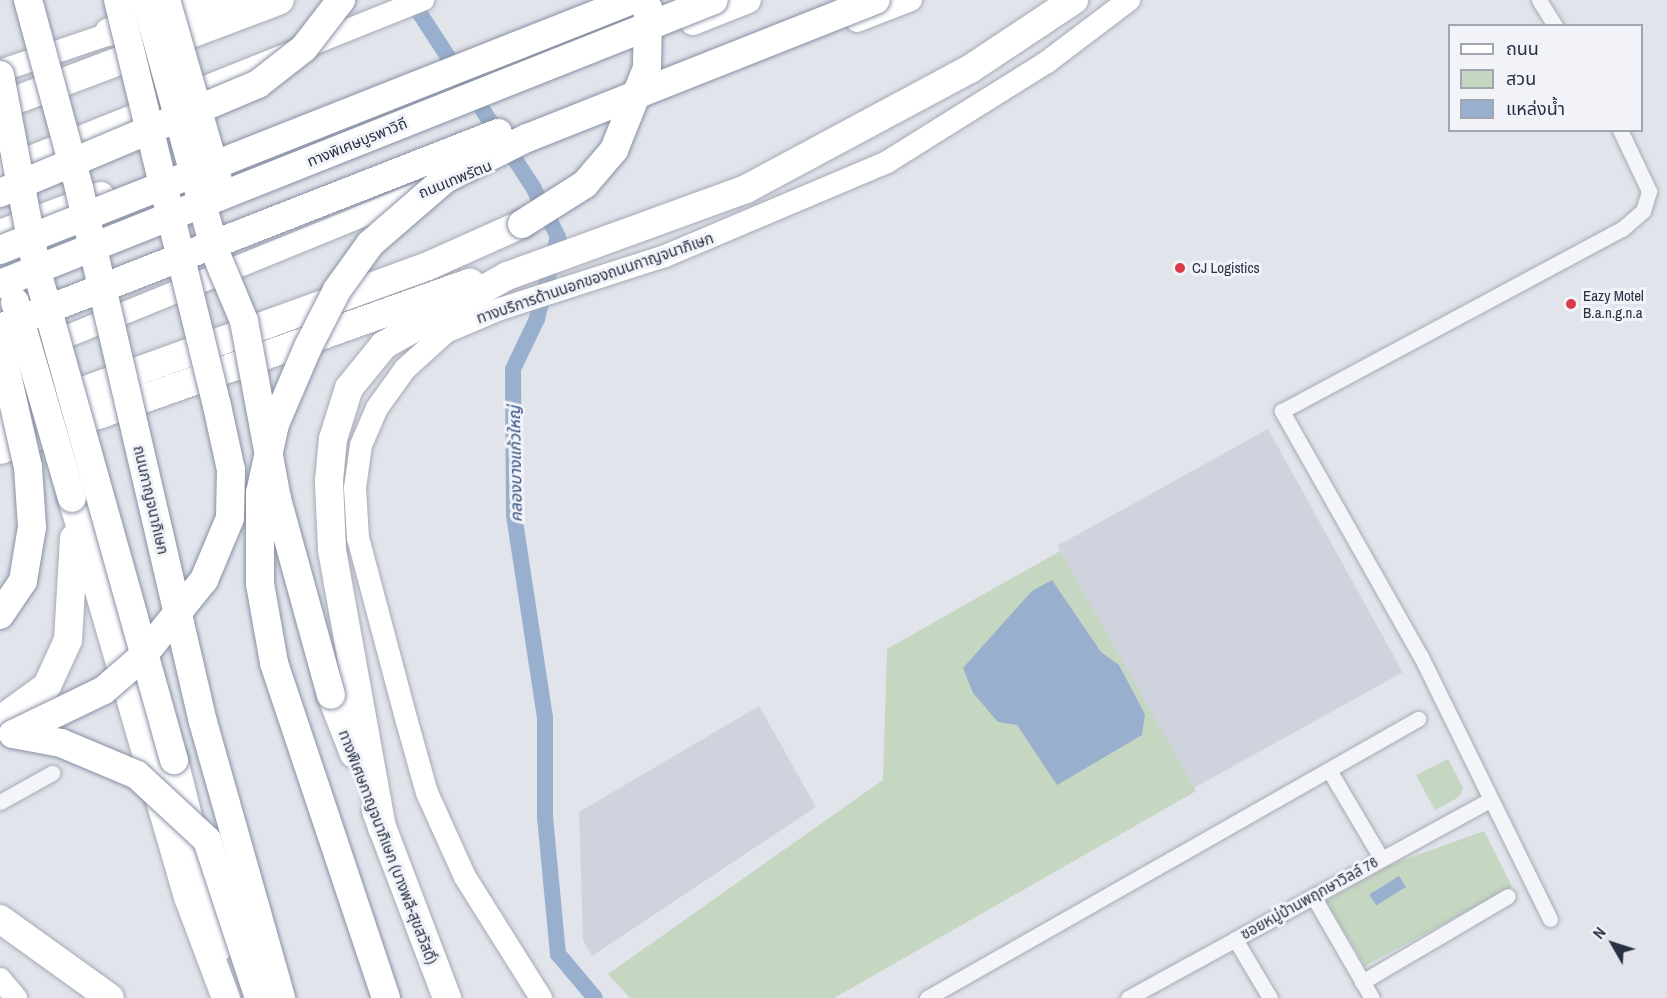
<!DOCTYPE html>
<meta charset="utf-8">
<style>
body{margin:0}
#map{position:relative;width:1667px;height:998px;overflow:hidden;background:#e1e4eb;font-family:"Archivo Narrow","Noto Sans Thai",sans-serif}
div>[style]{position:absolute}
.built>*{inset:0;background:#cfd3dd;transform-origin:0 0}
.green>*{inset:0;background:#c5d6c1}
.water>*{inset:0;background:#99afce;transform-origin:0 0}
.canal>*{height:16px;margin:-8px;padding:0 8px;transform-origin:8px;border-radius:8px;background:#99afce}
.roads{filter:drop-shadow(0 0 2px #a5aab6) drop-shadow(0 0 2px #a5aab6)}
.minor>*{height:15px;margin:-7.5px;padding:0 7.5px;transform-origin:7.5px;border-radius:7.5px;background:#f4f5f9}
.secondary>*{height:22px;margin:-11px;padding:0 11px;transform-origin:11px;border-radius:11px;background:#fff}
.trunk>*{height:26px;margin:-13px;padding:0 13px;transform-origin:13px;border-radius:13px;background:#fff}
.motorway>*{height:28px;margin:-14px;padding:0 14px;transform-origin:14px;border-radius:14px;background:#fff}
.bridges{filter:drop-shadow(0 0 2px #8790a3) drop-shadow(0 0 2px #8790a3)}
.motorway-bridge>*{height:28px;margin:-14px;padding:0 14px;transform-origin:14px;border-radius:14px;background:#fff}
.dots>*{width:16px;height:16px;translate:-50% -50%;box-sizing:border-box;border:3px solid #f1f3f8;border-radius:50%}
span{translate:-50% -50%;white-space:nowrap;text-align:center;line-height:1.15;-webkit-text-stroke:6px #f1f3f8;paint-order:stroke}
.street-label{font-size:15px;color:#273044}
.poi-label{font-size:15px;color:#273044}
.left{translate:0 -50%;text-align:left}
.water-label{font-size:16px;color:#2e4b7c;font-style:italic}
.legend{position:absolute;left:1448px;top:24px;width:195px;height:108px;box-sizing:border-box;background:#f1f3f8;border:2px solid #a0a5b0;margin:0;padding:8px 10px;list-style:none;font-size:18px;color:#273044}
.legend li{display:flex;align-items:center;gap:12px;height:30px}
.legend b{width:30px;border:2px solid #a0a5b0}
.north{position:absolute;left:1583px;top:914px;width:60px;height:60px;-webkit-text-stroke:4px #f1f3f8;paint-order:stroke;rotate:309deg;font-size:16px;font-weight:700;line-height:24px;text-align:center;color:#273044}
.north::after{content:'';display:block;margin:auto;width:21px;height:27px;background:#273044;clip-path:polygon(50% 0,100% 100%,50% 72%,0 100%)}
</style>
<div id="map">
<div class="built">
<div style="left:1268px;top:429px;width:278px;height:241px;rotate:61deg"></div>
<div style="clip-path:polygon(759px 706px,816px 807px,592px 956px,583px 940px,579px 812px)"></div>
</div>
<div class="green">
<div style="clip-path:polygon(evenodd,1060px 551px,1196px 791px,834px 998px,630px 998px,608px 974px,883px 780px,887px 649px,1060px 551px,1052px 581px,1101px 652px,1119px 665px,1145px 714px,1057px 784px,1016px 724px,1052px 581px)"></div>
<div style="clip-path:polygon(1448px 759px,1463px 788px,1459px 797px,1435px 810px,1416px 775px)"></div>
<div style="clip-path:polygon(1484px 831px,1512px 887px,1365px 966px,1326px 901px,1390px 865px)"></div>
</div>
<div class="water">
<div style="clip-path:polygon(1052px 580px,1101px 652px,1119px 665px,1145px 714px,1142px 735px,1057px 785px,1017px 725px,998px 722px,973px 693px,963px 668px,1032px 591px)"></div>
<div style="left:1399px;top:876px;width:13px;height:35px;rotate:58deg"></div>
</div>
<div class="canal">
<div style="left:411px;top:0;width:225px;rotate:56.9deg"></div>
<div style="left:534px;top:189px;width:54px;rotate:63.4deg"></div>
<div style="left:558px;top:237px;width:85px;rotate:104.4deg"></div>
<div style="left:537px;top:319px;width:55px;rotate:115.6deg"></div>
<div style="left:513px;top:369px;width:146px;rotate:89.6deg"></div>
<div style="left:514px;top:515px;width:205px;rotate:81.3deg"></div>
<div style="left:545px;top:718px;width:99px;rotate:90deg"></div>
<div style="left:545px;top:817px;width:138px;rotate:84.6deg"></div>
<div style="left:558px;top:954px;width:57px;rotate:49.9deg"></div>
</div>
<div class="roads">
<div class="minor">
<div style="left:1539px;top:0;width:31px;rotate:58deg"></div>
<div style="left:1329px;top:770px;width:102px;rotate:59.4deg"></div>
<div style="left:0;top:802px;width:60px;rotate:-29.1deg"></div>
<div style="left:1313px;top:896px;width:118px;rotate:60deg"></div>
<div style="left:1550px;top:919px;width:292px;rotate:-116.2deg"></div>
<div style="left:1421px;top:657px;width:283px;rotate:-119.5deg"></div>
<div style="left:1282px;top:411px;width:386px;rotate:-28.2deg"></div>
<div style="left:1622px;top:229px;width:28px;rotate:-41deg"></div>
<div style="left:1643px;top:211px;width:21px;rotate:-73deg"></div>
<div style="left:1649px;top:191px;width:68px;rotate:-115.4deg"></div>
<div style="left:1235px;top:939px;width:69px;rotate:59.3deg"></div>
<div style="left:1362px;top:982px;width:169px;rotate:-30.5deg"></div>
<div style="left:927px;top:998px;width:565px;rotate:-29.61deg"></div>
<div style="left:1128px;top:998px;width:413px;rotate:-28.7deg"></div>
</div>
<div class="secondary">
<div style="left:173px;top:18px;width:79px;rotate:-12.4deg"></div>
<div style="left:857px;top:21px;width:58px;rotate:-21.3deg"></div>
<div style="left:0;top:71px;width:131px;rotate:-18.7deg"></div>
<div style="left:0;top:169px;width:456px;rotate:-21.8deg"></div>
<div style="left:41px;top:347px;width:414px;rotate:-22.2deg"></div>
<div style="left:0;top:979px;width:25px;rotate:50deg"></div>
<div style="left:541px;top:998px;width:143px;rotate:-122.1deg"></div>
<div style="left:465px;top:877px;width:92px;rotate:-114.3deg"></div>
<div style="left:427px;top:793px;width:74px;rotate:-105.7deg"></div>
<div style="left:407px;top:722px;width:190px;rotate:-104.9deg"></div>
<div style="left:358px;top:538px;width:50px;rotate:-93.4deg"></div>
<div style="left:355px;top:488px;width:43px;rotate:-82.1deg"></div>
<div style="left:361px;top:445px;width:40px;rotate:-66.6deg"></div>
<div style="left:377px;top:408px;width:48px;rotate:-54.3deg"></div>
<div style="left:405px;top:369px;width:55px;rotate:-42.1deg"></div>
<div style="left:446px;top:332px;width:59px;rotate:-23.1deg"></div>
<div style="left:500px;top:309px;width:173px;rotate:-17.8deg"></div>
<div style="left:665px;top:256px;width:241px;rotate:-22.9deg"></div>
<div style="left:887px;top:162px;width:189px;rotate:-32deg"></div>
<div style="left:1047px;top:62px;width:103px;rotate:-37.1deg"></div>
</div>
<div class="trunk">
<div style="left:693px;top:22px;width:59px;rotate:-21.8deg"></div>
<div style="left:0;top:233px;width:108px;rotate:-20.6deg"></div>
</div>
<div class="motorway">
<div style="left:109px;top:32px;width:92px;rotate:-20.4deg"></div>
<div style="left:0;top:106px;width:299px;rotate:-20.7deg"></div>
<div style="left:0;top:421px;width:455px;rotate:-19.9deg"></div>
<div style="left:428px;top:266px;width:103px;rotate:-24.1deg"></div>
<div style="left:0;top:450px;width:499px;rotate:-19.6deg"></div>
<div style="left:72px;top:498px;width:416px;rotate:73.8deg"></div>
<div style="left:188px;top:897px;width:108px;rotate:69.4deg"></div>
<div style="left:331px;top:695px;width:63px;rotate:68.7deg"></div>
<div style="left:0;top:720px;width:58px;rotate:-35.9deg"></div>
<div style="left:47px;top:686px;width:51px;rotate:-65.5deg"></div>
<div style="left:68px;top:640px;width:102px;rotate:-86.6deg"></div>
<div style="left:174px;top:760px;width:192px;rotate:76.1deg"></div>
<div style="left:376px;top:811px;width:200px;rotate:69.2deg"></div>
<div style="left:382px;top:828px;width:282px;rotate:-100.2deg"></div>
<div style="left:332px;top:550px;width:69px;rotate:-92.5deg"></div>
<div style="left:329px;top:481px;width:42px;rotate:-84.6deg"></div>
<div style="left:333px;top:439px;width:53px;rotate:-72.6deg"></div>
<div style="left:349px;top:388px;width:55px;rotate:-50.9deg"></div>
<div style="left:384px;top:345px;width:141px;rotate:-29.3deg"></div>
<div style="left:507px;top:276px;width:254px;rotate:-20deg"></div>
<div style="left:746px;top:189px;width:254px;rotate:-28.2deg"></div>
<div style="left:970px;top:69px;width:125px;rotate:-33.6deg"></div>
<div style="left:0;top:919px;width:135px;rotate:35.7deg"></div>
</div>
</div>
<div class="bridges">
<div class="motorway-bridge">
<div style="left:28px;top:0;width:195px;rotate:74.8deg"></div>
<div style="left:79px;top:188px;width:548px;rotate:76.93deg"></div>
<div style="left:203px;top:722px;width:287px;rotate:74.2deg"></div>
<div style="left:146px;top:0;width:263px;rotate:74.6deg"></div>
<div style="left:216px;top:254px;width:73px;rotate:67.3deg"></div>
<div style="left:244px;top:321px;width:181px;rotate:79.5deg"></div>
<div style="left:277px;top:499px;width:203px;rotate:74.6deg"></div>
<div style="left:166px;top:0;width:191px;rotate:73.9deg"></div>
<div style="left:0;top:75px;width:199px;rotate:79.3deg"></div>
<div style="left:37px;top:271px;width:508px;rotate:74.35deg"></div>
<div style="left:0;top:193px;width:280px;rotate:-22.9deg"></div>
<div style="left:258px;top:84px;width:58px;rotate:-38deg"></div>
<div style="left:304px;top:48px;width:61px;rotate:-52.4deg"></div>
<div style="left:522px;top:224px;width:75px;rotate:-32.4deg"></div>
<div style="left:585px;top:184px;width:45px;rotate:-49.5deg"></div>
<div style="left:614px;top:150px;width:88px;rotate:-68.1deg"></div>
<div style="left:647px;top:68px;width:60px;rotate:-89deg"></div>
<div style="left:0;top:250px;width:680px;rotate:-21.58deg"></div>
<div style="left:0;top:284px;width:768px;rotate:-21.69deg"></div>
<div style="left:15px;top:302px;width:204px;rotate:73.8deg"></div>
<div style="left:0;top:328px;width:535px;rotate:-21.38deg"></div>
<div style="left:0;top:344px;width:126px;rotate:77.2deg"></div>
<div style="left:28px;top:467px;width:60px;rotate:86.2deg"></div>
<div style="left:32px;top:527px;width:55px;rotate:99.5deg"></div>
<div style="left:23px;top:581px;width:41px;rotate:124.1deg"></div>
<div style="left:13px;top:734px;width:101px;rotate:-25.8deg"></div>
<div style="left:104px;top:690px;width:50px;rotate:-41deg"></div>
<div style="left:142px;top:657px;width:99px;rotate:-51.2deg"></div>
<div style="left:204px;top:580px;width:67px;rotate:-67.2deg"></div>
<div style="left:230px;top:518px;width:48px;rotate:-88.8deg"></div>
<div style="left:231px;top:470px;width:66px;rotate:-102.3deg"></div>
<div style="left:217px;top:406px;width:418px;rotate:-103.7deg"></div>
<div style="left:13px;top:734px;width:49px;rotate:10.6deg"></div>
<div style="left:61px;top:743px;width:82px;rotate:22.8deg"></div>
<div style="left:137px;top:775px;width:96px;rotate:42.9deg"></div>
<div style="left:207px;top:840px;width:166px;rotate:71.8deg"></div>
<div style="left:386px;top:998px;width:353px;rotate:-108.5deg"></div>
<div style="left:274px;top:663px;width:80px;rotate:-100deg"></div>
<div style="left:260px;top:584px;width:91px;rotate:-90deg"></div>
<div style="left:260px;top:493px;width:71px;rotate:-77.7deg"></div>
<div style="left:275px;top:424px;width:84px;rotate:-66.8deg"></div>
<div style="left:308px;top:347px;width:64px;rotate:-63deg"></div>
<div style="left:337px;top:290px;width:57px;rotate:-54.3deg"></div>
<div style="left:370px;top:244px;width:99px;rotate:-40.9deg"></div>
<div style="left:445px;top:179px;width:92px;rotate:-26.6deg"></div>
<div style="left:527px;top:138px;width:375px;rotate:-21.6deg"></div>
</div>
</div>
<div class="dots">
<div style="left:1180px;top:268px;background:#da3b49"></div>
<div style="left:1571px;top:304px;background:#da3b49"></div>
</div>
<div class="street-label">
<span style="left:357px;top:142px;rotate:-22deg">ทางพิเศษบูรพาวิถี</span>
<span style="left:455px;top:179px;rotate:-22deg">ถนนเทพรัตน</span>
<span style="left:595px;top:278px;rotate:-19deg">ทางบริการด้านนอกของถนนกาญจนาภิเษก</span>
<span style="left:151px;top:500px;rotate:77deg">ถนนกาญจนาภิเษก</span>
<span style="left:388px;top:847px;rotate:69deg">ทางพิเศษกาญจนาภิเษก (บางพลี-สุขสวัสดิ์)</span>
<span style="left:1309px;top:898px;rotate:-29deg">ซอยหมู่บ้านพฤกษาวิลล์ 76</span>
</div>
<div class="poi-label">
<span class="left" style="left:1192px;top:268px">CJ Logistics</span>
<span class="left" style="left:1583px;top:304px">Eazy Motel<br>B.a.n.g.n.a</span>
</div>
<div class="water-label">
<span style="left:515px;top:464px;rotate:-91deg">คลองบางแก้วใหญ่</span>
</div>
<ul class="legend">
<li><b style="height:8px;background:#fff"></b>ถนน</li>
<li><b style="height:16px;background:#c5d6c1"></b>สวน</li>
<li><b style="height:16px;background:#99afce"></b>แหล่งน้ำ</li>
</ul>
<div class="north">N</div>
</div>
